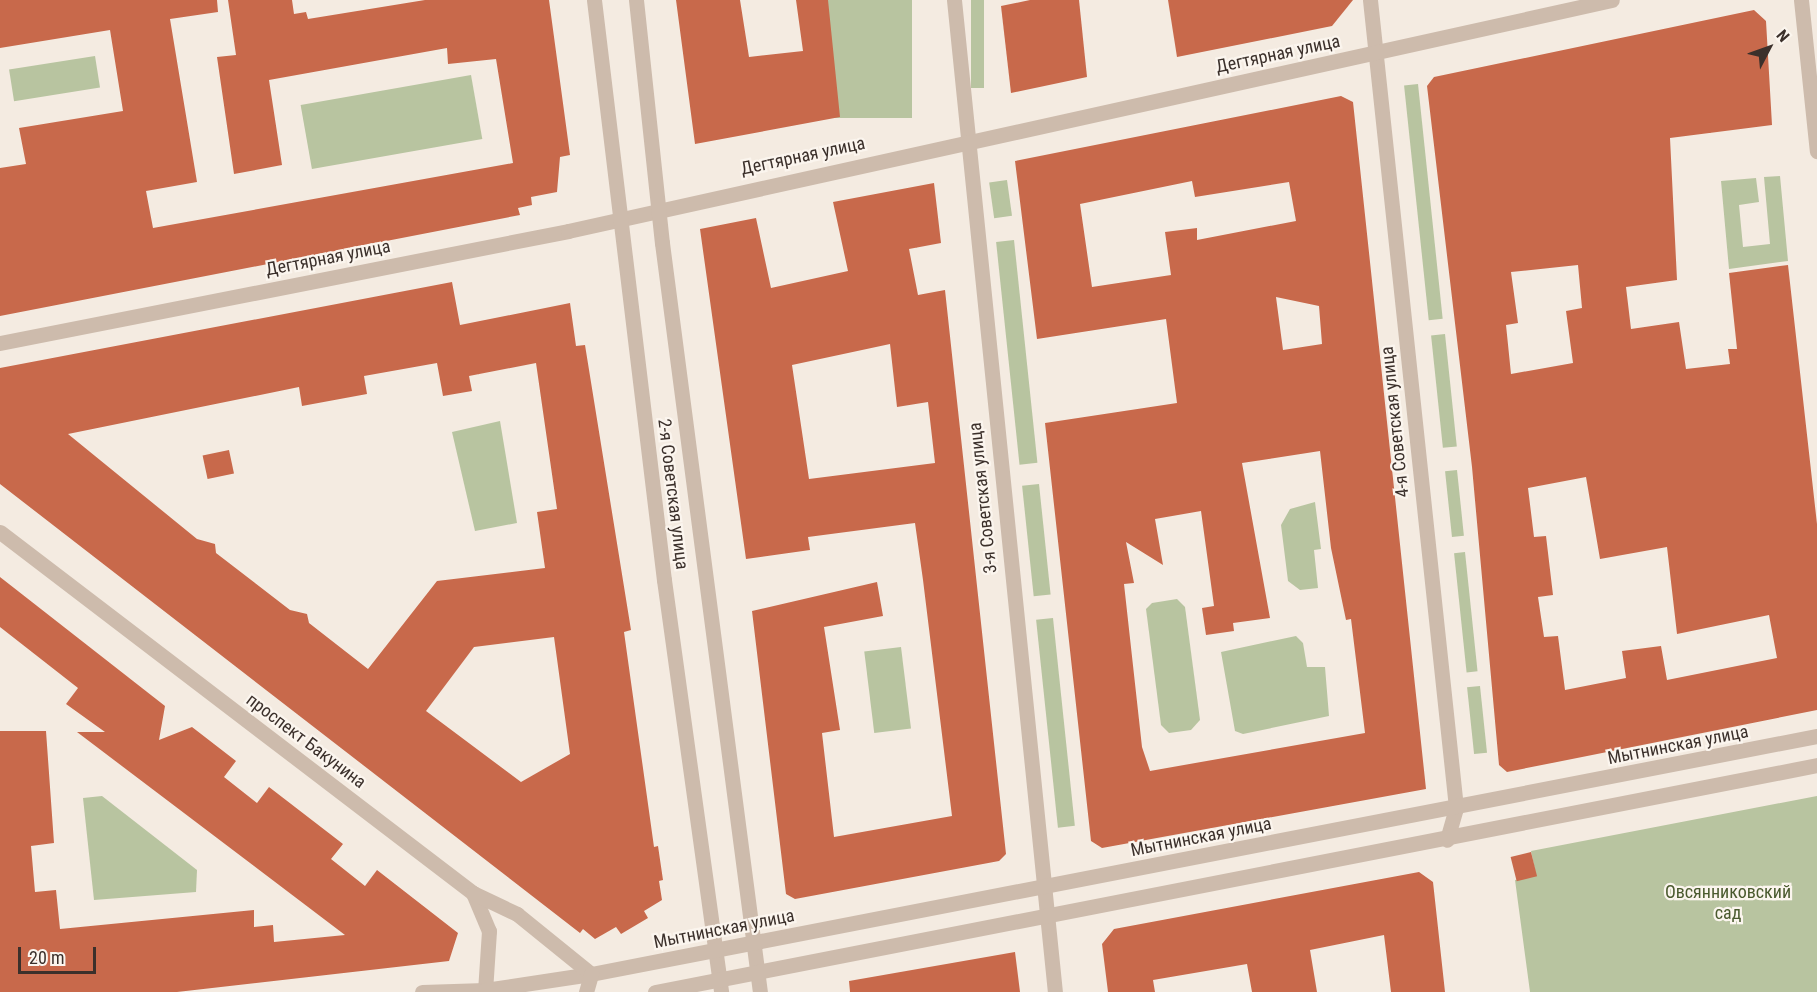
<!DOCTYPE html>
<meta charset="utf-8">
<style>
body{margin:0}
#map{position:relative;width:1817px;height:992px;overflow:hidden;background:#f4ebe1;font-family:"Roboto Condensed",sans-serif}
div>[style]{position:absolute}
.green>*{inset:0;background:#b8c4a0;transform-origin:0 0}
.building>*{inset:0;background:#c8694b;transform-origin:0 0}
.minor>*{height:15px;margin:-7.5px;padding:0 7.5px;transform-origin:7.5px;border-radius:7.5px;background:#cdbbac}
.tertiary>*{height:15px;margin:-7.5px;padding:0 7.5px;transform-origin:7.5px;border-radius:7.5px;background:#cdbbac}
span{translate:-50% -50%;white-space:nowrap;text-align:center;line-height:1.15;-webkit-text-stroke:4.5px #fbf5ee;paint-order:stroke}
.street-label{font-size:18px;color:#3b302b}
.park-label{font-size:18px;color:#4a5a2e}
.north{position:absolute;left:1739px;top:18px;width:60px;height:60px;-webkit-text-stroke:4px #fbf5ee;paint-order:stroke;rotate:49deg;font-size:16px;font-weight:700;line-height:24px;text-align:center;color:#3b302b}
.north::after{content:'';display:block;margin:auto;width:21px;height:27px;background:#3b302b;clip-path:polygon(50% 0,100% 100%,50% 72%,0 100%)}
.scale{position:absolute;left:18px;top:947px;width:78px;height:27px;box-sizing:border-box;border:3px solid #3b302b;border-top:0;padding-left:8px;font-size:18px;line-height:21px;white-space:nowrap;color:#3b302b;-webkit-text-stroke:4px #fbf5ee;paint-order:stroke}
</style>
<div id="map">
<div class="green">
<div style="left:828px;top:0;width:84px;height:118px"></div>
<div style="left:971px;top:0;width:13px;height:88px"></div>
<div style="left:95px;top:56px;width:32px;height:87px;rotate:81deg"></div>
<div style="left:471px;top:75px;width:65px;height:173px;rotate:80deg"></div>
<div style="left:1418px;top:84px;width:236px;height:14px;rotate:84deg"></div>
<div style="clip-path:polygon(1780px 176px,1788px 261px,1729px 269px,1721px 181px,1756px 178px,1759px 202px,1739px 205px,1743px 247px,1770px 244px,1764px 177px)"></div>
<div style="left:1007px;top:180px;width:36px;height:18px;rotate:82deg"></div>
<div style="left:1014px;top:240px;width:224px;height:18px;rotate:84deg"></div>
<div style="left:1445px;top:334px;width:113px;height:14px;rotate:84deg"></div>
<div style="clip-path:polygon(500px 421px,517px 523px,475px 531px,452px 432px)"></div>
<div style="left:1457px;top:470px;width:66px;height:12px;rotate:84deg"></div>
<div style="left:1039px;top:484px;width:111px;height:17px;rotate:84deg"></div>
<div style="clip-path:polygon(1315px 502px,1321px 549px,1314px 550px,1318px 588px,1300px 590px,1288px 581px,1281px 525px,1290px 509px)"></div>
<div style="left:1465px;top:552px;width:120px;height:11px;rotate:84deg"></div>
<div style="clip-path:polygon(1177px 599px,1185px 607px,1200px 720px,1191px 730px,1169px 733px,1161px 725px,1146px 609px,1152px 603px)"></div>
<div style="left:1053px;top:618px;width:209px;height:17px;rotate:84deg"></div>
<div style="clip-path:polygon(1296px 636px,1303px 643px,1307px 667px,1325px 667px,1329px 716px,1243px 734px,1235px 731px,1221px 652px)"></div>
<div style="left:901px;top:647px;width:82px;height:37px;rotate:83deg"></div>
<div style="left:1480px;top:686px;width:67px;height:13px;rotate:84deg"></div>
<div style="clip-path:polygon(102px 796px,197px 870px,196px 892px,94px 900px,83px 798px)"></div>
<div style="clip-path:polygon(1817px 796px,1817px 992px,1530px 992px,1515px 880px,1536px 875px,1531px 851px)"></div>
</div>
<div class="building">
<div style="clip-path:polygon(0 0,217px 0,218px 12px,170px 19px,197px 182px,146px 191px,153px 228px,513px 163px,496px 59px,448px 64px,447px 48px,269px 80px,282px 165px,234px 174px,217px 57px,236px 55px,228px 0,292px 0,294px 14px,306px 12px,308px 19px,425px 0,549px 0,570px 155px,560px 157px,557px 192px,531px 197px,532px 205px,518px 208px,520px 215px,0 316px,0 168px,26px 164px,19px 128px,123px 111px,110px 30px,0 48px)"></div>
<div style="clip-path:polygon(676px 0,740px 0,749px 57px,803px 51px,796px 0,828px 0,840px 117px,695px 144px)"></div>
<div style="clip-path:polygon(1030px 0,1079px 0,1087px 77px,1011px 93px,1001px 6px)"></div>
<div style="clip-path:polygon(1168px 0,1353px 0,1332px 26px,1177px 57px)"></div>
<div style="clip-path:polygon(evenodd,1754px 10px,1766px 21px,1772px 125px,1670px 138px,1677px 280px,1626px 287px,1631px 329px,1679px 322px,1686px 369px,1730px 364px,1728px 349px,1737px 349px,1729px 273px,1788px 265px,1817px 524px,1817px 710px,1507px 772px,1499px 765px,1472px 467px,1427px 86px,1434px 77px,1754px 10px,1578px 265px,1582px 308px,1566px 311px,1573px 363px,1511px 374px,1506px 325px,1518px 323px,1511px 272px,1578px 265px,1754px 10px,1586px 477px,1600px 559px,1667px 547px,1677px 634px,1769px 615px,1777px 658px,1667px 680px,1661px 646px,1622px 651px,1626px 678px,1565px 690px,1558px 636px,1544px 637px,1538px 597px,1553px 595px,1546px 536px,1534px 537px,1528px 488px,1586px 477px)"></div>
<div style="clip-path:polygon(evenodd,1341px 96px,1353px 102px,1426px 789px,1102px 848px,1091px 841px,1045px 423px,1177px 403px,1166px 319px,1037px 339px,1015px 161px,1341px 96px,1192px 181px,1195px 197px,1289px 182px,1296px 221px,1197px 240px,1197px 228px,1165px 232px,1171px 275px,1092px 287px,1080px 204px,1192px 181px,1341px 96px,1276px 297px,1319px 306px,1322px 344px,1283px 350px,1276px 297px,1341px 96px,1320px 451px,1331px 548px,1346px 620px,1351px 619px,1365px 733px,1150px 771px,1142px 747px,1124px 584px,1134px 583px,1126px 542px,1163px 565px,1155px 519px,1201px 511px,1214px 606px,1202px 608px,1206px 635px,1234px 631px,1233px 623px,1270px 618px,1242px 463px,1320px 451px)"></div>
<div style="clip-path:polygon(evenodd,934px 183px,941px 243px,909px 249px,918px 295px,945px 290px,1006px 854px,999px 861px,795px 899px,786px 894px,752px 611px,877px 582px,883px 616px,824px 627px,840px 730px,822px 733px,834px 837px,952px 816px,923px 580px,915px 523px,808px 537px,810px 550px,746px 559px,700px 229px,756px 218px,771px 288px,848px 271px,833px 202px,934px 183px,890px 344px,897px 407px,928px 402px,935px 463px,809px 479px,792px 365px,890px 344px)"></div>
<div style="clip-path:polygon(evenodd,452px 282px,460px 325px,570px 303px,576px 346px,585px 345px,631px 630px,624px 632px,654px 847px,658px 846px,663px 880px,659px 881px,662px 900px,644px 911px,648px 918px,621px 934px,616px 927px,595px 939px,583px 929px,580px 933px,0 484px,0 368px,452px 282px,437px 363px,443px 396px,472px 391px,469px 376px,536px 363px,557px 509px,537px 512px,545px 568px,437px 581px,368px 669px,309px 623px,307px 614px,290px 610px,216px 553px,215px 544px,197px 539px,68px 434px,299px 387px,302px 406px,367px 394px,364px 376px,437px 363px,452px 282px,554px 637px,570px 754px,521px 782px,426px 711px,474px 647px,554px 637px)"></div>
<div style="left:229px;top:450px;width:24px;height:27px;rotate:78deg"></div>
<div style="clip-path:polygon(0 577px,165px 706px,159px 740px,192px 727px,236px 761px,224px 777px,257px 803px,269px 787px,343px 844px,331px 859px,365px 886px,377px 870px,458px 933px,449px 961px,177px 992px,0 992px,0 731px,46px 731px,54px 843px,31px 846px,35px 892px,56px 890px,60px 929px,254px 910px,254px 927px,273px 925px,274px 942px,345px 935px,77px 732px,105px 732px,66px 704px,78px 688px,0 627px)"></div>
<div style="left:1531px;top:852px;width:25px;height:21px;rotate:76deg"></div>
<div style="clip-path:polygon(1419px 872px,1433px 882px,1445px 992px,1391px 992px,1384px 935px,1310px 950px,1317px 992px,1252px 992px,1247px 964px,1153px 980px,1155px 992px,1108px 992px,1102px 944px,1114px 929px)"></div>
<div style="clip-path:polygon(1015px 952px,1020px 992px,850px 992px,849px 981px)"></div>
</div>
<div class="minor">
<div style="left:954px;top:0;width:997px;rotate:84.19deg"></div>
<div style="left:1370px;top:0;width:813px;rotate:83.92deg"></div>
<div style="left:1456px;top:808px;width:33px;rotate:106deg"></div>
<div style="left:1801px;top:0;width:152px;rotate:84deg"></div>
<div style="left:0;top:343px;width:579px;rotate:-11.15deg"></div>
<div style="left:568px;top:231px;width:1069px;rotate:-12.48deg"></div>
<div style="left:473px;top:893px;width:41px;rotate:67.2deg"></div>
<div style="left:489px;top:931px;width:61px;rotate:93.8deg"></div>
<div style="left:422px;top:992px;width:63px;rotate:-1.8deg"></div>
<div style="left:485px;top:990px;width:107px;rotate:-8.6deg"></div>
</div>
<div class="tertiary">
<div style="left:594px;top:0;width:584px;rotate:83.12deg"></div>
<div style="left:664px;top:580px;width:416px;rotate:82.1deg"></div>
<div style="left:636px;top:0;width:244px;rotate:83.9deg"></div>
<div style="left:662px;top:243px;width:755px;rotate:82.55deg"></div>
<div style="left:0;top:532px;width:595px;rotate:37.35deg"></div>
<div style="left:473px;top:893px;width:49px;rotate:25.5deg"></div>
<div style="left:517px;top:914px;width:95px;rotate:39deg"></div>
<div style="left:591px;top:974px;width:1249px;rotate:-10.99deg"></div>
<div style="left:586px;top:992px;width:19px;rotate:-74deg"></div>
<div style="left:655px;top:992px;width:1184px;rotate:-11.05deg"></div>
</div>
<div class="street-label">
<span style="left:1278px;top:54px;rotate:-12deg">Дегтярная улица</span>
<span style="left:803px;top:156px;rotate:-12deg">Дегтярная улица</span>
<span style="left:328px;top:258px;rotate:-11deg">Дегтярная улица</span>
<span style="left:1395px;top:422px;rotate:-96deg">4-я Советская улица</span>
<span style="left:673px;top:494px;rotate:83deg">2-я Советская улица</span>
<span style="left:983px;top:498px;rotate:-96deg">3-я Советская улица</span>
<span style="left:306px;top:741px;rotate:37deg">проспект Бакунина</span>
<span style="left:1678px;top:745px;rotate:-11deg">Мытнинская улица</span>
<span style="left:1201px;top:837px;rotate:-11deg">Мытнинская улица</span>
<span style="left:724px;top:929px;rotate:-11deg">Мытнинская улица</span>
</div>
<div class="park-label">
<span style="left:1728px;top:903px">Овсянниковский<br>сад</span>
</div>
<div class="north">N</div>
<div class="scale">20 m</div>
</div>
